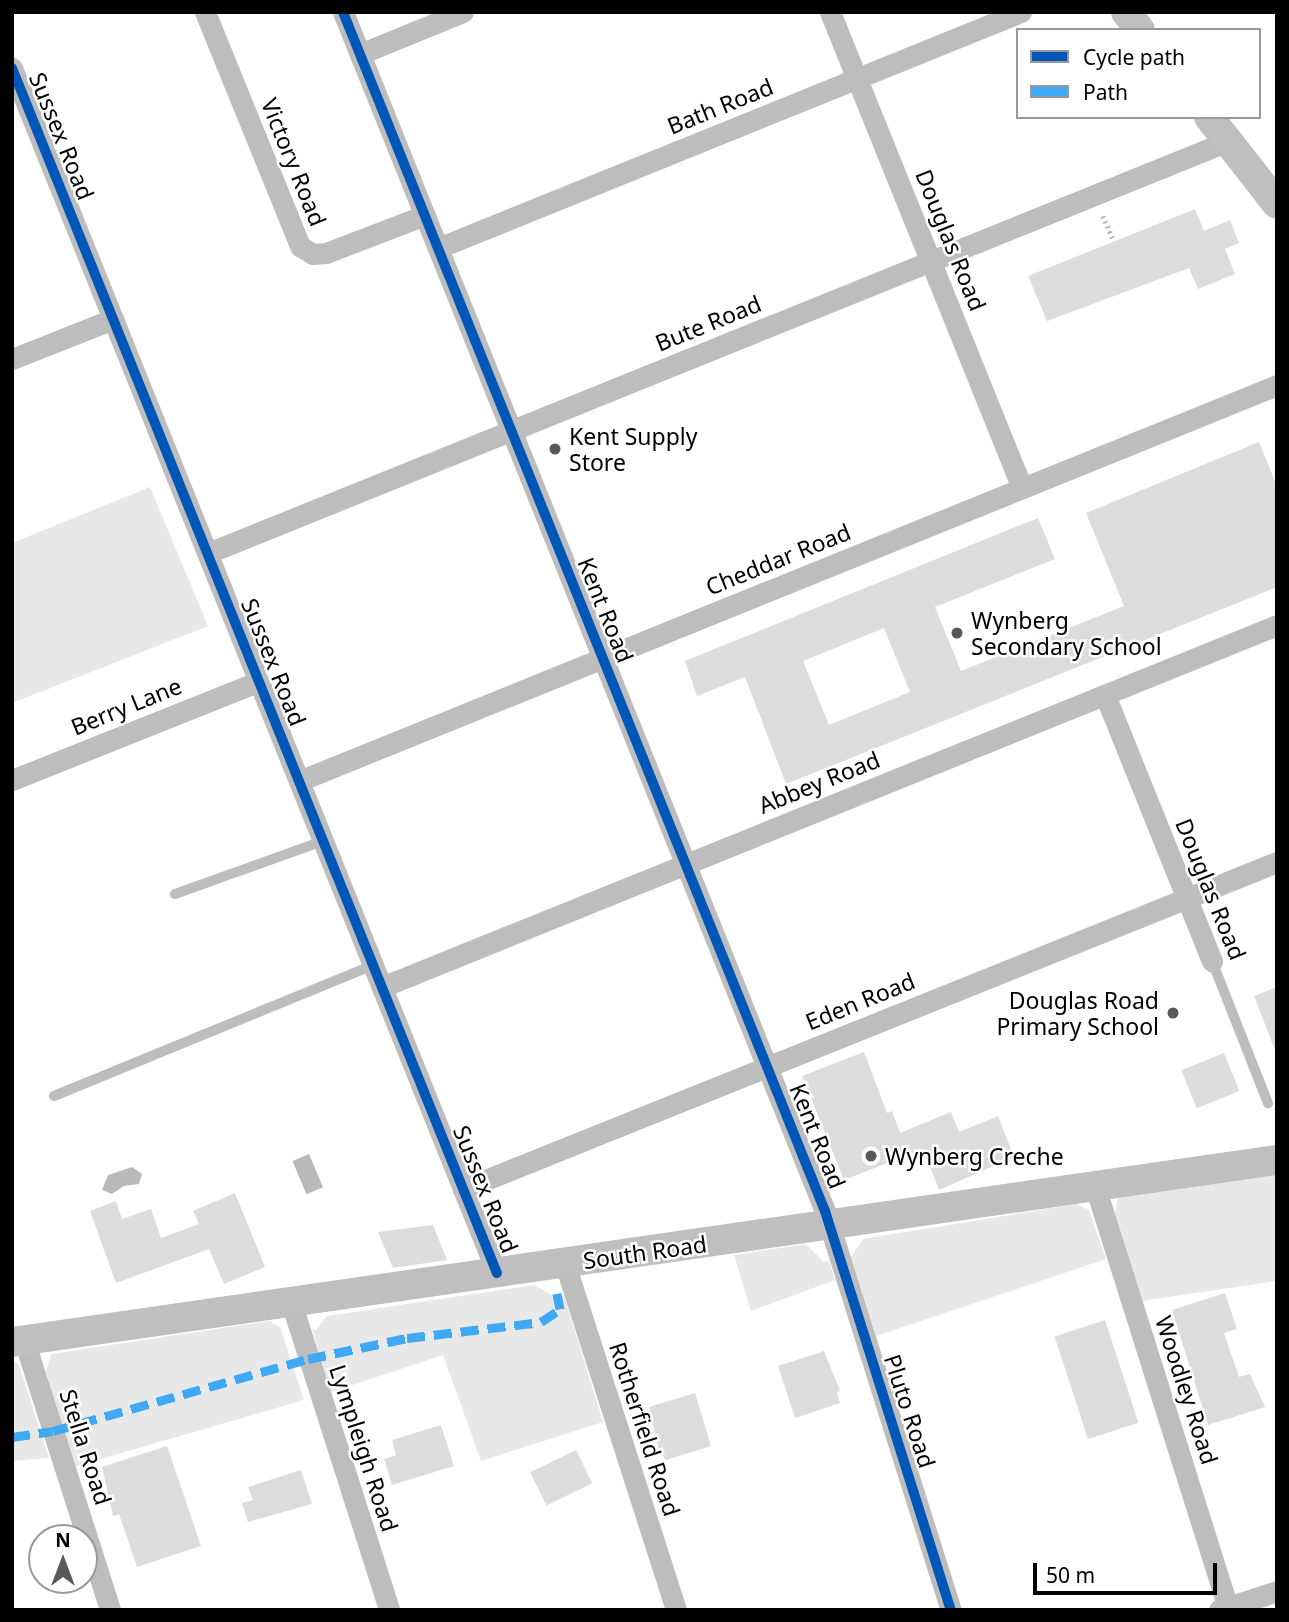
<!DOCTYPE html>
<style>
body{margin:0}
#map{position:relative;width:1289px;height:1622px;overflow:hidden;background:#fff;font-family:"Noto Sans",sans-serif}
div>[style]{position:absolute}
.green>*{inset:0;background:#e8e8e8}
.water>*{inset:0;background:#bababa;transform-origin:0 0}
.building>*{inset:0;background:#dcdcdc;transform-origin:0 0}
.path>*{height:4.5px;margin-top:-2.25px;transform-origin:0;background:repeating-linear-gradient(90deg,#b8b8b8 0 2px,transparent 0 5.5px)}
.lane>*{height:10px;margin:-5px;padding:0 5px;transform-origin:5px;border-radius:5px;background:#bdbdbd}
.street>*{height:21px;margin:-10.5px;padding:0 10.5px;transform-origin:10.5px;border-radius:10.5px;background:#bdbdbd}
.secondary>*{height:30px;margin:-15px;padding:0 15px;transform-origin:15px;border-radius:15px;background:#bfbfbf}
.quiet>*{height:9px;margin-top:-4.5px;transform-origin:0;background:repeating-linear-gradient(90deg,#3fa9f5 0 18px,transparent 0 27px)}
.cycleway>*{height:10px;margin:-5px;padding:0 5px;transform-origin:5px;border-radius:5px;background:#0057b8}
.dots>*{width:19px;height:19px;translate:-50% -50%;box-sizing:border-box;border:4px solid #fff;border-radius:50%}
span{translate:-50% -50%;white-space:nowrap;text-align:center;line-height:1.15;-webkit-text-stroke:5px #fff;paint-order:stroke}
.street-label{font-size:23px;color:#000}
.poi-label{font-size:23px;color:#000}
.left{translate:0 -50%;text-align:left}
.right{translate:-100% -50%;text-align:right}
.frame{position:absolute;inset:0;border:14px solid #000;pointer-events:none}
.legend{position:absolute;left:1016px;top:28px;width:245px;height:91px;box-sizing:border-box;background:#fff;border:2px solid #999;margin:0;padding:9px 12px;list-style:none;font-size:21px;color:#000}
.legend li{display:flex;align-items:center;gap:14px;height:35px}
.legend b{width:35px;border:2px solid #999}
.north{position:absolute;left:28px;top:1524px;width:70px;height:70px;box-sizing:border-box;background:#fff;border:2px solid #999;border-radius:50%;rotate:0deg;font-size:19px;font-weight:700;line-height:28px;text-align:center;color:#000}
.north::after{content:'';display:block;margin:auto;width:24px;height:32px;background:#595959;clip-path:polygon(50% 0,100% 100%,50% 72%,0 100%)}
.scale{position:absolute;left:1033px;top:1563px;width:184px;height:32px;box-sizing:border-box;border:4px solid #000;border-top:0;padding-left:9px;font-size:21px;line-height:24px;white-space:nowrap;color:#000;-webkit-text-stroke:5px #fff;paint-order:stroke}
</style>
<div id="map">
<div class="green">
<div style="clip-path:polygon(150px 487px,208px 626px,12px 703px,12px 543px)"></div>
<div style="clip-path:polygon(1277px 1175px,1277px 1281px,1142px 1301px,1115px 1212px,1118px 1198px)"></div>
<div style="clip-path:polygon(1077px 1204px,1089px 1210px,1106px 1259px,876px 1336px,851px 1257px,863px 1239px)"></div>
<div style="clip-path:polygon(806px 1244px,824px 1262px,829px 1261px,835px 1280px,751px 1311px,734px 1255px)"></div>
<div style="clip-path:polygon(534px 1285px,556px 1297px,564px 1295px,603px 1422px,481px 1461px,443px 1355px,331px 1392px,312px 1329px,316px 1330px,327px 1316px)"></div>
<div style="clip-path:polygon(269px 1321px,280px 1327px,304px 1400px,73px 1467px,46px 1372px,51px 1354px)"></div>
<div style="clip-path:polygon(12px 1360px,19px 1365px,49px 1458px,12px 1461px)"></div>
</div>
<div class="water">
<div style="left:309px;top:1154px;width:36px;height:18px;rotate:67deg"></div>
<div style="clip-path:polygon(132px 1167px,142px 1174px,139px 1184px,124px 1186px,112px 1194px,102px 1190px,108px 1175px)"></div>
</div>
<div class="building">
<div style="clip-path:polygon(1195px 209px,1204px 231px,1230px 220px,1239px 243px,1225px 249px,1235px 274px,1198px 289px,1189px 268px,1047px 321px,1028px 276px)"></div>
<div style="clip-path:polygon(evenodd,1259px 442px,1277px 486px,1277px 587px,786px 784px,745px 677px,697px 696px,685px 661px,1038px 518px,1055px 559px,935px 607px,961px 671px,1124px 606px,1086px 513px,1259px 442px,884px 628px,910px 692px,829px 725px,803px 661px,884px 628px)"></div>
<div style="clip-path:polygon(1277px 987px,1277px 1050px,1275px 1050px,1254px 996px)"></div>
<div style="clip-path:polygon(864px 1052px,887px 1113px,892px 1111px,900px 1133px,951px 1112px,959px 1132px,998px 1116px,1014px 1157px,939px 1190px,923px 1149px,844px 1180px,802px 1076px)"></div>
<div style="left:1224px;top:1053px;width:41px;height:46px;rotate:68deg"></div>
<div style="clip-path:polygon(235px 1193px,265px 1267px,224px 1284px,209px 1249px,116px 1283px,90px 1211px,116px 1201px,122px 1219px,151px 1209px,161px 1238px,199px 1224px,193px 1211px)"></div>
<div style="clip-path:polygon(433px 1225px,447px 1260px,393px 1268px,378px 1232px)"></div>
<div style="clip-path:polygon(1225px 1293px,1237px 1329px,1224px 1333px,1239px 1377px,1250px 1374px,1265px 1407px,1208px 1425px,1172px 1310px)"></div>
<div style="left:1105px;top:1320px;width:108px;height:53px;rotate:72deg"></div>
<div style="clip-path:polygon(824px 1351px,840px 1391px,837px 1392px,840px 1403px,795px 1418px,778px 1366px)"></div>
<div style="clip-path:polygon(695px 1393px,711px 1446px,666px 1460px,659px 1451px,649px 1407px)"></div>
<div style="clip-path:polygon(441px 1425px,454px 1466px,392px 1485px,384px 1459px,396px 1455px,392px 1440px)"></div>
<div style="clip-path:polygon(167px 1446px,201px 1546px,137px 1567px,119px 1514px,113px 1516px,102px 1467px)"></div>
<div style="left:576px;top:1450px;width:37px;height:51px;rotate:64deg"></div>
<div style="clip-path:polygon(301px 1470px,312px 1504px,248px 1522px,242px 1503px,253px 1500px,248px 1487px)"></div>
</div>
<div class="path">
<div style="left:1103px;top:216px;width:27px;rotate:66deg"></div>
</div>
<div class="lane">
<div style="left:175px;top:894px;width:157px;rotate:-19.7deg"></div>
<div style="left:1212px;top:961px;width:153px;rotate:68.5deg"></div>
<div style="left:54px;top:1096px;width:345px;rotate:-22.3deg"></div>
</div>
<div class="street">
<div style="left:205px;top:12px;width:253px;rotate:67.9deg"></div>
<div style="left:300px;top:246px;width:15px;rotate:32deg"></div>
<div style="left:313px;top:254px;width:13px;rotate:-4deg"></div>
<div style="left:326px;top:253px;width:106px;rotate:-21deg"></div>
<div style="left:343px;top:12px;width:1292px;rotate:68.1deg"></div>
<div style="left:825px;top:1211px;width:418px;rotate:72.5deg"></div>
<div style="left:830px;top:12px;width:513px;rotate:68.03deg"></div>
<div style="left:360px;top:54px;width:111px;rotate:-22.2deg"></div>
<div style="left:12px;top:68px;width:1299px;rotate:68.08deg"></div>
<div style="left:438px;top:248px;width:629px;rotate:-22.04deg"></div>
<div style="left:12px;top:359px;width:109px;rotate:-21.6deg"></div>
<div style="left:208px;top:553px;width:1100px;rotate:-21.99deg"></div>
<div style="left:1105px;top:695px;width:287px;rotate:68.1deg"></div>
<div style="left:12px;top:780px;width:266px;rotate:-21.8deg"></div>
<div style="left:299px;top:781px;width:1055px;rotate:-22.04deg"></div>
<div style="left:382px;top:987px;width:965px;rotate:-22.02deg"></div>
<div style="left:1095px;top:1186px;width:445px;rotate:72.5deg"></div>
<div style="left:463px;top:1189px;width:877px;rotate:-21.89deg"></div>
<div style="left:565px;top:1264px;width:363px;rotate:72.2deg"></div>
<div style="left:291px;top:1302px;width:323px;rotate:72.3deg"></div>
<div style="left:24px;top:1340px;width:283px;rotate:72.3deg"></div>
<div style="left:1219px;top:1610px;width:61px;rotate:-18.1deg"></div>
</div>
<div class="secondary">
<div style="left:1126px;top:12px;width:23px;rotate:52deg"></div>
<div style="left:1209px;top:117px;width:110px;rotate:52deg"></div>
<div style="left:12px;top:1342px;width:1278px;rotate:-8.19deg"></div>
</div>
<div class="quiet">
<div style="left:12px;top:1437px;width:41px;rotate:-8.3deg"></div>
<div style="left:53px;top:1431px;width:265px;rotate:-15.8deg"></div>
<div style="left:308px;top:1359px;width:101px;rotate:-12deg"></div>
<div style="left:407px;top:1338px;width:135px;rotate:-6.8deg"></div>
<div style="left:541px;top:1322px;width:23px;rotate:-34deg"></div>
<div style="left:560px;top:1309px;width:16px;rotate:-101deg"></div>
</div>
<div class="cycleway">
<div style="left:343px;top:12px;width:1292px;rotate:68.1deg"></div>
<div style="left:825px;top:1211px;width:418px;rotate:72.5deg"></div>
<div style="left:12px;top:68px;width:1299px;rotate:68.08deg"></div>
</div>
<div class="dots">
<div style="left:555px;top:449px;background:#595959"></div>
<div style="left:957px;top:633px;background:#595959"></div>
<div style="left:1173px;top:1013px;background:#595959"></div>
<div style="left:871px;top:1156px;background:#595959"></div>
</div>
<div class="street-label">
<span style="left:720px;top:106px;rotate:-22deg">Bath Road</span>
<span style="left:62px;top:136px;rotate:68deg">Sussex Road</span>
<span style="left:294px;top:162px;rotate:68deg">Victory Road</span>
<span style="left:951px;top:240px;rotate:68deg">Douglas Road</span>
<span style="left:708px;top:323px;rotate:-22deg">Bute Road</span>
<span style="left:778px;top:559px;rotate:-22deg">Cheddar Road</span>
<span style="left:606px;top:610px;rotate:68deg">Kent Road</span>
<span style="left:274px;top:662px;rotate:68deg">Sussex Road</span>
<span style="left:126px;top:706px;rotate:-22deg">Berry Lane</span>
<span style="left:819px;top:782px;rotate:-22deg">Abbey Road</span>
<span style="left:1211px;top:889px;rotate:68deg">Douglas Road</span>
<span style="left:860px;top:1001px;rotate:-22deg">Eden Road</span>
<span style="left:818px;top:1136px;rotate:68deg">Kent Road</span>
<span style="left:486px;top:1189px;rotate:68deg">Sussex Road</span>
<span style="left:645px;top:1252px;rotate:-8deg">South Road</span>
<span style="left:1187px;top:1390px;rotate:72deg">Woodley Road</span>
<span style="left:910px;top:1411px;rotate:72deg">Pluto Road</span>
<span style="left:645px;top:1429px;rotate:72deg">Rotherfield Road</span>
<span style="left:86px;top:1447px;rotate:72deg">Stella Road</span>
<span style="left:364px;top:1448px;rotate:72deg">Lympleigh Road</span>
</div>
<div class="poi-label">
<span class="left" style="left:569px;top:449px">Kent Supply<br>Store</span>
<span class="left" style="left:971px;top:633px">Wynberg<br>Secondary School</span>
<span class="right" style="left:1159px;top:1013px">Douglas Road<br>Primary School</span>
<span class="left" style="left:885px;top:1156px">Wynberg Creche</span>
</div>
<div class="frame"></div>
<ul class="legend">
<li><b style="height:9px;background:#0057b8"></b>Cycle path</li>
<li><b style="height:9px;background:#3fa9f5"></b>Path</li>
</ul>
<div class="north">N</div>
<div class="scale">50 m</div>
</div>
